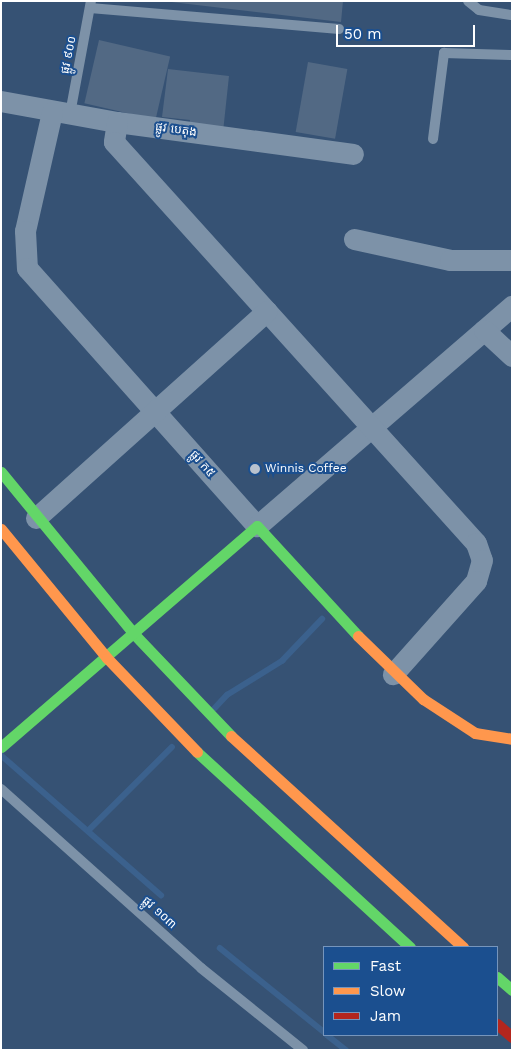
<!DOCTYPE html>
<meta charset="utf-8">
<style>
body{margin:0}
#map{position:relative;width:513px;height:1051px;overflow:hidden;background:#365274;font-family:"Work Sans","Noto Sans Khmer",sans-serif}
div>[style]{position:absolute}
.stream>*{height:5.5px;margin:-2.75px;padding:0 2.75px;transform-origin:2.75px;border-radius:2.75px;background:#3b618d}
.building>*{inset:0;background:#526984;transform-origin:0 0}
.lane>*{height:10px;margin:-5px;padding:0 5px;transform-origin:5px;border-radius:5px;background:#7d92a8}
.street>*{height:21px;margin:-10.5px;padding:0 10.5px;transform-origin:10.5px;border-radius:10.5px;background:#7d92a8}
.fast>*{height:11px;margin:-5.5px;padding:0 5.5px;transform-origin:5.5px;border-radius:5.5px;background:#63d668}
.slow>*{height:11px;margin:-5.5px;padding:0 5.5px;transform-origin:5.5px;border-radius:5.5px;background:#ff974d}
.jam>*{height:11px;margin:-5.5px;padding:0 5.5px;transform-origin:5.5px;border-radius:5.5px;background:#b3261e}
.dots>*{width:14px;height:14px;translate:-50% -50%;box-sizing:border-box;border:2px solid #1b4f8f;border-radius:50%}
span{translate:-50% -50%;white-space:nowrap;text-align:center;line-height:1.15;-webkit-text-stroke:4px #1b4f8f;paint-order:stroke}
.street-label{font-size:12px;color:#fff}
.poi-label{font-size:12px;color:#fff}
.left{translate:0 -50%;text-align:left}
.frame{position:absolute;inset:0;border:2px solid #fff;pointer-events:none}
.legend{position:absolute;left:323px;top:946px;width:175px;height:90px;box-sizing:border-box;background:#1b4f8f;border:1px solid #7695bc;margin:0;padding:6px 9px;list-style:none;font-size:15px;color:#fff}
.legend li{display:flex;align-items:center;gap:10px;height:25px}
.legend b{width:25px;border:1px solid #7695bc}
.scale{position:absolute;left:336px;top:25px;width:139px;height:22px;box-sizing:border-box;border:2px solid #fff;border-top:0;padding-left:6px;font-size:15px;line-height:18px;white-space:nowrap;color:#fff;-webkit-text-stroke:4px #1b4f8f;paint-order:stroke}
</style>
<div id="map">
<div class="stream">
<div style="left:214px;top:709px;width:19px;rotate:-47deg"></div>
<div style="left:227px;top:695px;width:65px;rotate:-31.7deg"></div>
<div style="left:282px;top:661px;width:58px;rotate:-46.4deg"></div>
<div style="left:1px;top:755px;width:213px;rotate:41.2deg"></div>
<div style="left:89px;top:830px;width:117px;rotate:-45deg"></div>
<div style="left:220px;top:948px;width:134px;rotate:38.9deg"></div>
<div style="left:327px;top:1035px;width:24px;rotate:38deg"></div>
</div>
<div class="building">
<div style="clip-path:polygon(163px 1px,343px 1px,341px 22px)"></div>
<div style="left:99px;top:40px;width:73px;height:65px;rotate:13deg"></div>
<div style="left:308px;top:62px;width:40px;height:71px;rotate:10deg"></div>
<div style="clip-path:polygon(168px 69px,229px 76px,223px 132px,189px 128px,190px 120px,162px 117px)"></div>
</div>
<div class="lane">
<div style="left:468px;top:1px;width:14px;rotate:39deg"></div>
<div style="left:479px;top:10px;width:33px;rotate:9deg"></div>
<div style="left:90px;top:8px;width:250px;rotate:4.8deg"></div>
<div style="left:70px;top:114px;width:115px;rotate:-79.5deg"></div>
<div style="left:433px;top:139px;width:87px;rotate:-82.7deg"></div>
<div style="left:444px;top:53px;width:68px;rotate:1.7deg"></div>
<div style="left:1px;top:789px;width:268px;rotate:41.8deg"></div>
<div style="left:201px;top:968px;width:131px;rotate:38.8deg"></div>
</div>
<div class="street">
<div style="left:1px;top:101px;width:118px;rotate:10.3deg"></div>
<div style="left:117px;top:122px;width:238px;rotate:7.7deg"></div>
<div style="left:52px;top:112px;width:122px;rotate:102.8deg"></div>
<div style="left:25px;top:231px;width:37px;rotate:87deg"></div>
<div style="left:27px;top:268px;width:346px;rotate:48.3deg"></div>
<div style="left:257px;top:526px;width:337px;rotate:-40.8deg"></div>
<div style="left:117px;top:122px;width:20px;rotate:99deg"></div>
<div style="left:114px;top:142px;width:540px;rotate:47.93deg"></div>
<div style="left:476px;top:543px;width:18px;rotate:71deg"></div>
<div style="left:482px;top:560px;width:22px;rotate:106deg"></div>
<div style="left:476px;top:581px;width:125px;rotate:131.7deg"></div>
<div style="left:354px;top:239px;width:98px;rotate:12.3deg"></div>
<div style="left:450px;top:260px;width:62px"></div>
<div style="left:484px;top:330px;width:38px;rotate:43deg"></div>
<div style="left:36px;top:518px;width:310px;rotate:-41.9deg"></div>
</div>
<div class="fast">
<div style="left:1px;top:472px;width:210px;rotate:50.6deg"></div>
<div style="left:134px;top:634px;width:141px;rotate:46.4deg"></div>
<div style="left:1px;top:747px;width:338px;rotate:-40.8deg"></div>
<div style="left:257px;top:526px;width:149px;rotate:47.4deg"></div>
<div style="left:197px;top:752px;width:289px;rotate:42.5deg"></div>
<div style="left:497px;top:977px;width:20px;rotate:41deg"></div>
</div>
<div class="slow">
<div style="left:1px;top:529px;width:167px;rotate:50.6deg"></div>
<div style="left:107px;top:658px;width:130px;rotate:46.2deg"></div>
<div style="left:358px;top:636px;width:91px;rotate:44.1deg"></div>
<div style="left:423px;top:699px;width:62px;rotate:33.2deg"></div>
<div style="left:475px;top:733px;width:37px;rotate:9deg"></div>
<div style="left:231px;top:736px;width:314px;rotate:42.3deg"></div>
</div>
<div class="jam">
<div style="left:497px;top:1024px;width:20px;rotate:41deg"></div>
</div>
<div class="dots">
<div style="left:255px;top:469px;background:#b9c2ce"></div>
</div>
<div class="street-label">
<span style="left:69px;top:55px;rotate:-79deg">ផ្លូវ ៩០០</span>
<span style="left:176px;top:130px;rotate:8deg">ផ្លូវ បេតុង</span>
<span style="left:202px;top:464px;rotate:49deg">ផ្លូវ ក៥</span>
<span style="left:159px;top:913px;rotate:42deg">ផ្លូវ ១០៣</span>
</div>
<div class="poi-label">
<span class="left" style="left:265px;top:469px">Winnis Coffee</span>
</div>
<div class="frame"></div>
<ul class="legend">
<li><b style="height:6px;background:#63d668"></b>Fast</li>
<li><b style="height:6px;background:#ff974d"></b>Slow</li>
<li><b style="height:6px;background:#b3261e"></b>Jam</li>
</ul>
<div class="scale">50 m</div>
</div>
